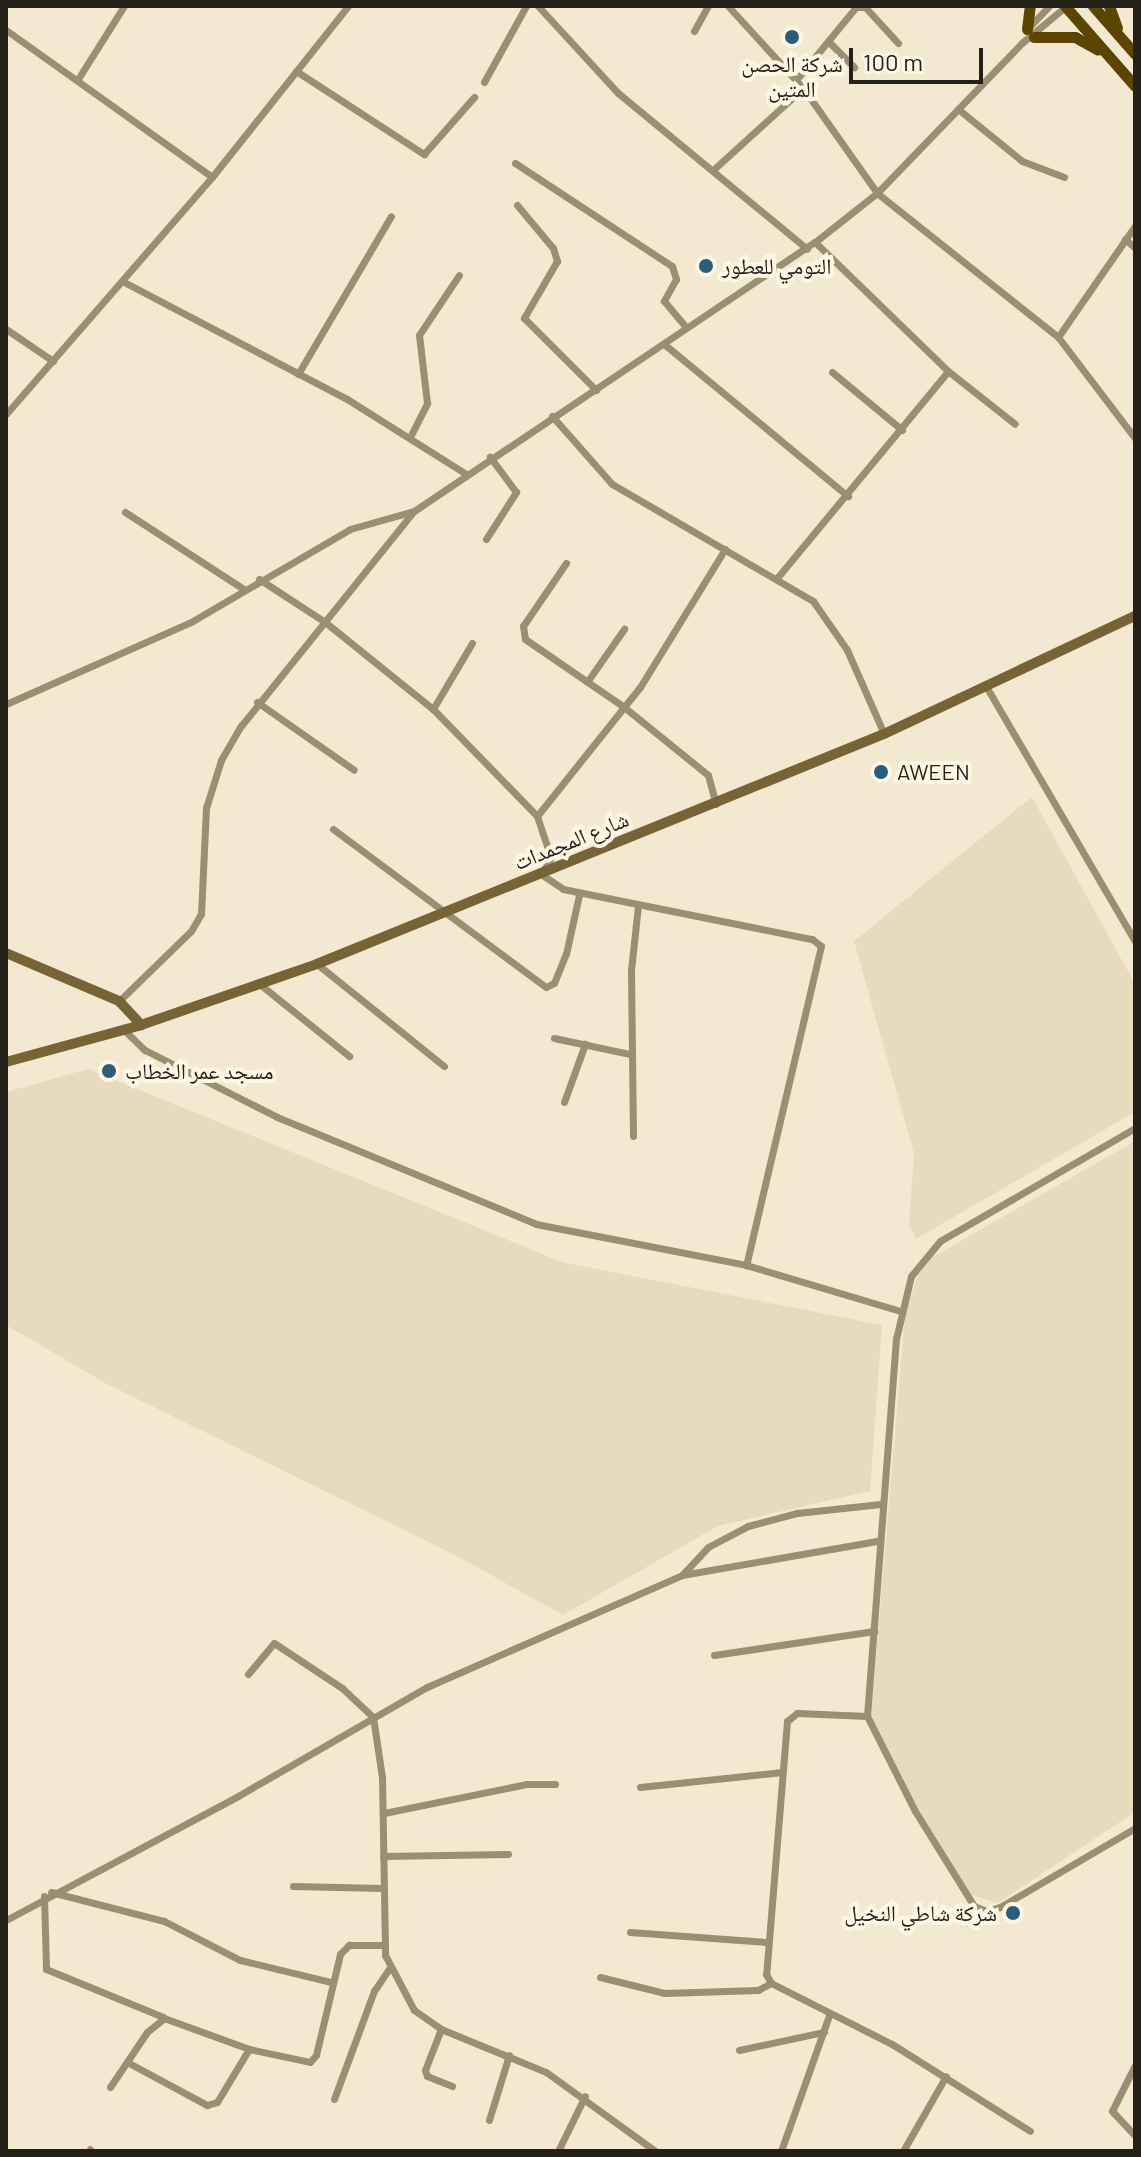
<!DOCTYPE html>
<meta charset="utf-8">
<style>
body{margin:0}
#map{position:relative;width:1141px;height:2157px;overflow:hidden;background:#f3e8d0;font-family:Barlow,"Noto Naskh Arabic",sans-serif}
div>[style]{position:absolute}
.built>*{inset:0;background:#e8dbbd}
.minor>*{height:7px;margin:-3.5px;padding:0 3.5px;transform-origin:3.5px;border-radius:3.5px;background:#9b8f71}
.secondary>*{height:10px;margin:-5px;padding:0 5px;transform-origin:5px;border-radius:5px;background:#766436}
.primary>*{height:11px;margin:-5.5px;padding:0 5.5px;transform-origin:5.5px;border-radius:5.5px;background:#5c4500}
.dots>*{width:22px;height:22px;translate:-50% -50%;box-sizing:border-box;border:4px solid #fef6e2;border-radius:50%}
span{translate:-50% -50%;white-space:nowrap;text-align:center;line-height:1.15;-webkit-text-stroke:8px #fef6e2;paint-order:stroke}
.poi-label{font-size:22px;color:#242118}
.left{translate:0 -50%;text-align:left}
.right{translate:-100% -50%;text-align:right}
.street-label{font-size:22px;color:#242118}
.frame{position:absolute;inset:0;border:8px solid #242118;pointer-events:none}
.scale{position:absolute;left:849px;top:48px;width:134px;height:36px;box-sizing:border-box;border:4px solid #242118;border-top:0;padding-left:10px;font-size:24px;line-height:28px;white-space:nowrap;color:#242118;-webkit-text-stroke:6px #fef6e2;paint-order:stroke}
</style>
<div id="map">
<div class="built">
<div style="clip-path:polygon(1032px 797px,1135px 984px,1135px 1112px,916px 1239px,909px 1224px,914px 1154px,854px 941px)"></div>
<div style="clip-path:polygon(88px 1069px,562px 1262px,882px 1325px,870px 1491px,718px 1526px,563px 1615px,455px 1555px,107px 1384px,6px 1325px,6px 1092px)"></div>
<div style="clip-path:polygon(1135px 1141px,1135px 1812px,998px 1903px,969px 1894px,870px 1727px,905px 1315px,922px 1263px)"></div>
</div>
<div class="minor">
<div style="left:538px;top:6px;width:118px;rotate:47.4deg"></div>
<div style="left:618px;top:93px;width:245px;rotate:39.5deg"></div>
<div style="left:728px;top:6px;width:111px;rotate:47.6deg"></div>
<div style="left:803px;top:88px;width:128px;rotate:54.8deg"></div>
<div style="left:877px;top:193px;width:231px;rotate:38.5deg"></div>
<div style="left:1058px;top:337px;width:127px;rotate:52.7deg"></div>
<div style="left:1028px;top:28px;width:30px;rotate:-46deg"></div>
<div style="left:6px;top:30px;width:253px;rotate:35.5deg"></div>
<div style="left:694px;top:31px;width:29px;rotate:-61deg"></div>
<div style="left:828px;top:41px;width:37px;rotate:45deg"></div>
<div style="left:296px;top:71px;width:153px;rotate:33deg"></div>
<div style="left:424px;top:154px;width:76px;rotate:-48.7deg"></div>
<div style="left:78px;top:79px;width:86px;rotate:-57.8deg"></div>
<div style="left:796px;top:80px;width:94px;rotate:-50.6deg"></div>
<div style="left:856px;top:7px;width:9px"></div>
<div style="left:865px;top:7px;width:49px;rotate:47.5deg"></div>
<div style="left:484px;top:82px;width:87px;rotate:-61.1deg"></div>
<div style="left:958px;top:109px;width:82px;rotate:39.1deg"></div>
<div style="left:1022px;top:161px;width:45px;rotate:20.9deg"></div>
<div style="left:515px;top:163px;width:188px;rotate:33.3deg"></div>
<div style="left:672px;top:266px;width:14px;rotate:73deg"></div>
<div style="left:676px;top:279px;width:25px;rotate:119deg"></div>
<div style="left:664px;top:301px;width:34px;rotate:50deg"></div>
<div style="left:713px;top:170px;width:122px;rotate:-42.3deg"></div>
<div style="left:517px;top:205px;width:56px;rotate:50.1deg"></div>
<div style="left:553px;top:248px;width:14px;rotate:73deg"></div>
<div style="left:557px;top:261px;width:66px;rotate:120.1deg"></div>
<div style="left:524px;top:318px;width:102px;rotate:45deg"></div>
<div style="left:1125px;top:239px;width:13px;rotate:42deg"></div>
<div style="left:124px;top:282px;width:252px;rotate:27.7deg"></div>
<div style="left:347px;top:399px;width:141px;rotate:32.2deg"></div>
<div style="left:6px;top:329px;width:57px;rotate:34.2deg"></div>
<div style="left:1058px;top:337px;width:135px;rotate:-55.3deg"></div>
<div style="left:664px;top:344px;width:239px;rotate:39.6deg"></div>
<div style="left:948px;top:371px;width:85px;rotate:38.3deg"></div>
<div style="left:832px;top:372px;width:91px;rotate:39.6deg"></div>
<div style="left:298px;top:374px;width:183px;rotate:-59.5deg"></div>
<div style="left:6px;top:414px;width:314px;rotate:-49deg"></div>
<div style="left:212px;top:177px;width:218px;rotate:-51.5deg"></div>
<div style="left:552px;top:416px;width:91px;rotate:48.6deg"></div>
<div style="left:612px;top:484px;width:233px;rotate:30.2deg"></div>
<div style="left:813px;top:601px;width:60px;rotate:55.2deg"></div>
<div style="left:847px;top:650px;width:92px;rotate:66.2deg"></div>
<div style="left:410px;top:437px;width:38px;rotate:-63deg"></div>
<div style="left:427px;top:403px;width:68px;rotate:-96.7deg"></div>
<div style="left:419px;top:335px;width:72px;rotate:-56.3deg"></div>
<div style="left:125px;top:512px;width:140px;rotate:33deg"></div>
<div style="left:486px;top:539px;width:56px;rotate:-57.4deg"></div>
<div style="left:516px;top:492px;width:44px;rotate:-126.6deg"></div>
<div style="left:725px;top:549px;width:162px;rotate:121.6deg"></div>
<div style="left:640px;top:687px;width:165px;rotate:128.6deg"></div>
<div style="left:537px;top:816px;width:44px;rotate:71.6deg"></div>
<div style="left:551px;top:858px;width:19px;rotate:122deg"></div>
<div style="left:541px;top:874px;width:27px;rotate:34deg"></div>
<div style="left:563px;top:889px;width:254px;rotate:11.4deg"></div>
<div style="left:812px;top:939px;width:11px;rotate:38deg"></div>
<div style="left:821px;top:946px;width:328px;rotate:103.2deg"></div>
<div style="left:566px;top:563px;width:76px;rotate:124.3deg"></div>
<div style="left:523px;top:626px;width:13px;rotate:81deg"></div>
<div style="left:525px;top:639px;width:120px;rotate:34.5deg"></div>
<div style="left:624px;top:707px;width:108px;rotate:39deg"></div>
<div style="left:708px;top:775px;width:30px;rotate:75deg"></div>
<div style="left:777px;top:578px;width:268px;rotate:-50.4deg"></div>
<div style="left:948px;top:371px;width:185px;rotate:-135.9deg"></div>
<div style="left:259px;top:579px;width:79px;rotate:33.1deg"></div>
<div style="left:325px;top:622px;width:139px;rotate:38.9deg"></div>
<div style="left:472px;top:643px;width:77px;rotate:120.6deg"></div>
<div style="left:433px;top:709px;width:149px;rotate:45.8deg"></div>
<div style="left:587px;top:682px;width:65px;rotate:-55.1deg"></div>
<div style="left:987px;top:688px;width:293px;rotate:59.7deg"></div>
<div style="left:257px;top:702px;width:118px;rotate:35deg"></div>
<div style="left:6px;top:704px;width:202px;rotate:-23.9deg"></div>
<div style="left:191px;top:622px;width:184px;rotate:-30.3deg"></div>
<div style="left:350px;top:529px;width:66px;rotate:-15.7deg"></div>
<div style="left:414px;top:511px;width:483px;rotate:-33.9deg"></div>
<div style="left:815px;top:242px;width:79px;rotate:-38.3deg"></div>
<div style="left:877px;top:193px;width:210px;rotate:-46deg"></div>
<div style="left:1023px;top:42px;width:56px;rotate:-39.9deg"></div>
<div style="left:333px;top:829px;width:265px;rotate:36.6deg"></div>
<div style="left:546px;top:987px;width:9px;rotate:-27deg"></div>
<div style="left:554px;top:983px;width:31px;rotate:-68deg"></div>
<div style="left:566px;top:954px;width:60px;rotate:-77.6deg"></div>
<div style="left:317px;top:964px;width:163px;rotate:38.8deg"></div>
<div style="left:262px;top:986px;width:112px;rotate:38.8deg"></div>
<div style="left:119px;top:1001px;width:100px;rotate:-44.2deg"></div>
<div style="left:191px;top:931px;width:20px;rotate:-60deg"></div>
<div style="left:201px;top:914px;width:106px;rotate:-87.3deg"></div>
<div style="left:206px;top:808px;width:50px;rotate:-72.6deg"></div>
<div style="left:221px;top:760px;width:39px;rotate:-60deg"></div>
<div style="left:241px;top:726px;width:276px;rotate:-51.2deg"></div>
<div style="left:124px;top:1030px;width:29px;rotate:44deg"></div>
<div style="left:145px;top:1050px;width:148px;rotate:26.9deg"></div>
<div style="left:277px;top:1117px;width:280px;rotate:22.4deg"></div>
<div style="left:536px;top:1224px;width:214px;rotate:11deg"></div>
<div style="left:746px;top:1265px;width:161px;rotate:16.6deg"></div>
<div style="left:554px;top:1038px;width:78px;rotate:11.9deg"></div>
<div style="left:564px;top:1102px;width:62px;rotate:-70.1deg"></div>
<div style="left:1135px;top:1128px;width:225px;rotate:149.9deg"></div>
<div style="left:940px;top:1241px;width:45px;rotate:129.6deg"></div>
<div style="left:911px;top:1276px;width:65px;rotate:103.4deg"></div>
<div style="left:896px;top:1339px;width:378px;rotate:94.4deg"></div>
<div style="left:867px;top:1716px;width:106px;rotate:63.2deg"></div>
<div style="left:915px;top:1811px;width:112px;rotate:58.2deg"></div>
<div style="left:974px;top:1906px;width:13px;rotate:23deg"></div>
<div style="left:986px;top:1911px;width:15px;rotate:-16deg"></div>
<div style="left:1000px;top:1907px;width:156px;rotate:-30.3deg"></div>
<div style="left:633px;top:1136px;width:166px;rotate:-90.7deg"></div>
<div style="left:631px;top:970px;width:64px;rotate:-83.8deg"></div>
<div style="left:683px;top:1574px;width:37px;rotate:-47deg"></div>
<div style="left:708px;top:1547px;width:45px;rotate:-27.7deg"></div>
<div style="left:748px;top:1526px;width:51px;rotate:-14.9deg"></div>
<div style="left:797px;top:1513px;width:84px;rotate:-6.1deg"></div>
<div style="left:714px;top:1655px;width:162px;rotate:-8.5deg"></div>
<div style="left:248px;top:1674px;width:40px;rotate:-50deg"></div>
<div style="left:274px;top:1643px;width:82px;rotate:33.5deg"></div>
<div style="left:342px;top:1688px;width:42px;rotate:43.1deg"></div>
<div style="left:373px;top:1717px;width:61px;rotate:81.5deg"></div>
<div style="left:382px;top:1777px;width:178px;rotate:89deg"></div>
<div style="left:385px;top:1955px;width:62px;rotate:62.2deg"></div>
<div style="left:414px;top:2010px;width:33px;rotate:35deg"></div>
<div style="left:441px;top:2029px;width:113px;rotate:22.3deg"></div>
<div style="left:546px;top:2072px;width:135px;rotate:35.9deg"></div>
<div style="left:867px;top:1716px;width:70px;rotate:-177.5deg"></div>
<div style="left:797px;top:1713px;width:13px;rotate:141deg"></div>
<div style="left:787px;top:1721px;width:254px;rotate:94.7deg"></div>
<div style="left:766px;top:1974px;width:10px;rotate:61deg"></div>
<div style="left:771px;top:1983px;width:136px;rotate:26.8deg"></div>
<div style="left:892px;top:2044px;width:163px;rotate:32.2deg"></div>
<div style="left:640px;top:1787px;width:143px;rotate:-6deg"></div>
<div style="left:384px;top:1813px;width:145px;rotate:-11.5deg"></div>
<div style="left:526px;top:1784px;width:29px"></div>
<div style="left:383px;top:1856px;width:125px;rotate:-0.9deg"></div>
<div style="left:293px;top:1886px;width:89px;rotate:1.3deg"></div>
<div style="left:51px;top:1892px;width:117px;rotate:14.4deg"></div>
<div style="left:164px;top:1921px;width:85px;rotate:27.2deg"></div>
<div style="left:240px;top:1960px;width:94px;rotate:13.6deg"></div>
<div style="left:44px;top:1896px;width:73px;rotate:88.4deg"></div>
<div style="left:46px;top:1969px;width:126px;rotate:22.3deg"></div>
<div style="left:6px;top:1920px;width:263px;rotate:-28.1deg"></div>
<div style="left:238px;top:1796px;width:218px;rotate:-30deg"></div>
<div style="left:427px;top:1687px;width:279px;rotate:-23.7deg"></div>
<div style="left:682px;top:1575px;width:198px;rotate:-9.9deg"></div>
<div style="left:630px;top:1932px;width:135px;rotate:4.2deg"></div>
<div style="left:600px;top:1977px;width:66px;rotate:14deg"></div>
<div style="left:664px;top:1993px;width:94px;rotate:-1.8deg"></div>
<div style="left:758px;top:1990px;width:15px;rotate:-28deg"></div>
<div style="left:441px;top:2029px;width:44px;rotate:111.3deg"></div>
<div style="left:425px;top:2070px;width:6px;rotate:72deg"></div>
<div style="left:427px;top:2076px;width:27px;rotate:22deg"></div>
<div style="left:739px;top:2050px;width:87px;rotate:-12deg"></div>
<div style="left:127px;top:2062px;width:91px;rotate:28.3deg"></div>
<div style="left:207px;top:2105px;width:10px;rotate:-17deg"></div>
<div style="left:217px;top:2102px;width:62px;rotate:-58.9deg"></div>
<div style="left:1135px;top:2065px;width:51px;rotate:116.6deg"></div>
<div style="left:1112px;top:2111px;width:34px;rotate:47deg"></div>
<div style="left:110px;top:2087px;width:66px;rotate:-56.1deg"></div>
<div style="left:147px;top:2032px;width:22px;rotate:-39deg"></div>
<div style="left:164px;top:2018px;width:90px;rotate:20deg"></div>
<div style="left:249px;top:2049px;width:62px;rotate:12deg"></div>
<div style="left:310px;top:2062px;width:9px;rotate:-49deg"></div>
<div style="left:316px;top:2055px;width:104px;rotate:-76.6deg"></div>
<div style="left:340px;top:1954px;width:13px;rotate:-45deg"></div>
<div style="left:349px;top:1945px;width:35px"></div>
<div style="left:334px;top:2099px;width:115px;rotate:-69.7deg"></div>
<div style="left:374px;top:1991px;width:27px;rotate:-56deg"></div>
<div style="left:489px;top:2120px;width:68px;rotate:-72.9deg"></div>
<div style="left:89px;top:2151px;width:2px;rotate:-63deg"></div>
<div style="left:558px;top:2151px;width:61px;rotate:-63.9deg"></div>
<div style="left:781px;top:2151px;width:146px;rotate:-70.5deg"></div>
<div style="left:903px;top:2151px;width:86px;rotate:-60.2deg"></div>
</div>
<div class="secondary">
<div style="left:6px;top:953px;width:123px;rotate:23deg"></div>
<div style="left:119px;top:1001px;width:33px;rotate:47deg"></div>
<div style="left:6px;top:1062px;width:140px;rotate:-15.3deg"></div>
<div style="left:141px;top:1025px;width:186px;rotate:-19.1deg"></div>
<div style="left:317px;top:964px;width:612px;rotate:-22.08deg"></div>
<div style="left:884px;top:734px;width:277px;rotate:-25.2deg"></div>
</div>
<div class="primary">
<div style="left:1065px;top:6px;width:106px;rotate:48.8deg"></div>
<div style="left:1093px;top:6px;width:64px;rotate:48.8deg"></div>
<div style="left:1109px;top:6px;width:23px;rotate:70deg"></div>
<div style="left:1027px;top:29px;width:23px;rotate:-83deg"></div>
<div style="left:1034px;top:37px;width:41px"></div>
<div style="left:1075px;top:37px;width:26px;rotate:29deg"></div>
</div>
<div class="dots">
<div style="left:792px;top:37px;background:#2b5c7a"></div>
<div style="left:706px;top:266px;background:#2b5c7a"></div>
<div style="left:881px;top:772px;background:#2b5c7a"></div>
<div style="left:109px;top:1071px;background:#2b5c7a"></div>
<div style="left:1013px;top:1913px;background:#2b5c7a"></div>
</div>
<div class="poi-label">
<span style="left:792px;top:76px">شركة الحصن<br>المتين</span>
<span class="left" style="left:722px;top:266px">التومي للعطور</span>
<span class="left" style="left:897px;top:772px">AWEEN</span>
<span class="left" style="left:125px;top:1071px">مسجد عمر الخطاب</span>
<span class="right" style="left:997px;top:1913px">شركة شاطي النخيل</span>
</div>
<div class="street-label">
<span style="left:571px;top:840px;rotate:-22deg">شارع المجمدات</span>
</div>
<div class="frame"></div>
<div class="scale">100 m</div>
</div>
